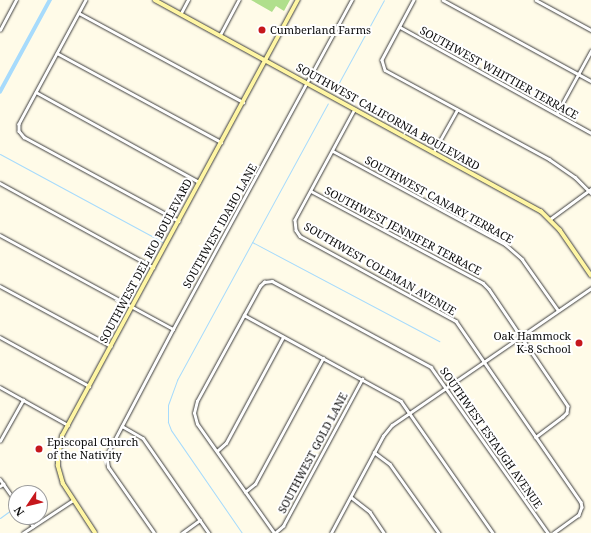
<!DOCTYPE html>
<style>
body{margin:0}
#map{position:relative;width:591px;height:533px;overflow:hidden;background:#fffbe8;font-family:"Noto Serif",serif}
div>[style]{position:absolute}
.forest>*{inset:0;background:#b0df8c}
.stream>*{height:1px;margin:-0.5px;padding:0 0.5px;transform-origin:0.5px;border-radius:0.5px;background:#a7dbfc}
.canal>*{height:3.5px;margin:-1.75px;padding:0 1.75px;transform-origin:1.75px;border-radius:1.75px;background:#a7dbfc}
.roads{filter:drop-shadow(0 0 1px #3e3e3e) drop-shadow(0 0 1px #3e3e3e)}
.street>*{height:2.5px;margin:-1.25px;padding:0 1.25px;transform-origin:1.25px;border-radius:1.25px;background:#fff}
.secondary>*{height:3.5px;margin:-1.75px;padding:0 1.75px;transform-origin:1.75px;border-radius:1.75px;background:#fff6a3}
.dots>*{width:11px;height:11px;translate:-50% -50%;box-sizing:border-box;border:2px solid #fff;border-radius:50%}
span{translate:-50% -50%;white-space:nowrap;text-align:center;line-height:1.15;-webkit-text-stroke:4px #fff;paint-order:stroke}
.poi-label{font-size:11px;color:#0b0b0b}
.left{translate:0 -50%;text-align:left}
.right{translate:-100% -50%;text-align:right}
.street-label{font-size:11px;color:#0b0b0b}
.north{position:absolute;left:8px;top:485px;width:40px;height:40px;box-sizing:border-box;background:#fff;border:1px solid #9d9d9d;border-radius:50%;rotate:235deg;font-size:11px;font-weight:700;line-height:16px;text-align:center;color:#0b0b0b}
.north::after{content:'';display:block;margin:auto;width:14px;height:18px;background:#c6171c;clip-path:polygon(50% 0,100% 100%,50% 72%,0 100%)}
</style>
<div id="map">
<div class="forest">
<div style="clip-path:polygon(251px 0,290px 0,284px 11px,276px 6px,272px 12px)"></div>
</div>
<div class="stream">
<div style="left:336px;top:88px;width:100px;rotate:-61.4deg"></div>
<div style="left:0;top:154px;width:185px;rotate:28.4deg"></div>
<div style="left:252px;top:242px;width:212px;rotate:27.9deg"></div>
<div style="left:0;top:518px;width:17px;rotate:-36deg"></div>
<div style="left:242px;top:533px;width:125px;rotate:-124.6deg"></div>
<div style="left:171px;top:430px;width:9px;rotate:-111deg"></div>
<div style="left:168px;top:422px;width:17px;rotate:-90deg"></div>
<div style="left:168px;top:405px;width:27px;rotate:-70deg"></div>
<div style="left:177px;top:380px;width:315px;rotate:-61.4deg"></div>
</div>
<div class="canal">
<div style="left:0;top:92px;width:105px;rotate:-61.5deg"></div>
</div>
<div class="roads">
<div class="street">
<div style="left:86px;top:0;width:141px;rotate:118.4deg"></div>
<div style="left:19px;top:124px;width:7px;rotate:90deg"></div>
<div style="left:19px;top:131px;width:8px;rotate:50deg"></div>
<div style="left:24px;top:137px;width:176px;rotate:28.5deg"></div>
<div style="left:414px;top:0;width:68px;rotate:118.1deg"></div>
<div style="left:382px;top:60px;width:10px;rotate:73deg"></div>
<div style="left:385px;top:70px;width:187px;rotate:28.5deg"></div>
<div style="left:549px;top:159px;width:32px;rotate:35deg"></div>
<div style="left:575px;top:177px;width:23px;rotate:45deg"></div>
<div style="left:443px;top:0;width:169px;rotate:28.7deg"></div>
<div style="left:536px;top:0;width:63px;rotate:28.6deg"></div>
<div style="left:79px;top:13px;width:187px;rotate:28.5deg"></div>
<div style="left:181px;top:13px;width:15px;rotate:-62deg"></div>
<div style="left:400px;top:27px;width:218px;rotate:29deg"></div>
<div style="left:0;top:30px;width:34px;rotate:-62deg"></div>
<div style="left:220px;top:35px;width:40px;rotate:-62deg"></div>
<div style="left:57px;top:53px;width:187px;rotate:28.5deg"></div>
<div style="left:36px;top:92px;width:186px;rotate:28.9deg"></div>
<div style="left:355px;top:109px;width:126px;rotate:118.4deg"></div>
<div style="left:295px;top:220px;width:10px;rotate:84deg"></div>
<div style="left:296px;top:230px;width:7px;rotate:56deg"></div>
<div style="left:300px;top:236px;width:178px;rotate:28.6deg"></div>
<div style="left:456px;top:321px;width:220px;rotate:55.4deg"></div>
<div style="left:581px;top:502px;width:5px;rotate:79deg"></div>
<div style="left:582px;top:507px;width:9px;rotate:111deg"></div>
<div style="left:579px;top:515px;width:31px;rotate:144deg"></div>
<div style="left:557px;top:113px;width:71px;rotate:-61.3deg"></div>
<div style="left:333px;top:151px;width:196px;rotate:28.4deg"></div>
<div style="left:505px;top:244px;width:23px;rotate:41deg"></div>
<div style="left:522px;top:259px;width:62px;rotate:54.8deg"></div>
<div style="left:434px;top:151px;width:47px;rotate:-60.7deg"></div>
<div style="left:0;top:183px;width:175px;rotate:28.8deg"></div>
<div style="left:311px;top:191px;width:195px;rotate:28.1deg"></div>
<div style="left:483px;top:283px;width:8px;rotate:45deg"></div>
<div style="left:489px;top:289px;width:141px;rotate:56deg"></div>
<div style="left:568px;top:406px;width:7px;rotate:98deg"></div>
<div style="left:567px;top:413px;width:6px;rotate:135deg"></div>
<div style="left:563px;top:417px;width:34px;rotate:143deg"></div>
<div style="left:550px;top:219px;width:51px;rotate:-36.2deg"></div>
<div style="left:0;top:235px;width:197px;rotate:28.5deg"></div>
<div style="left:0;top:286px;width:126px;rotate:28.4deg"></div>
<div style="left:244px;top:315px;width:179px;rotate:28.7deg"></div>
<div style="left:401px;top:401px;width:161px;rotate:55.1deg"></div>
<div style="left:0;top:337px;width:102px;rotate:28.8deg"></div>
<div style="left:0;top:387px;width:78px;rotate:29.2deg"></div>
<div style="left:122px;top:426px;width:24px;rotate:30deg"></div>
<div style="left:143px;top:438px;width:116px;rotate:55.2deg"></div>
<div style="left:0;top:441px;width:47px;rotate:-60.7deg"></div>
<div style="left:217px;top:451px;width:12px;rotate:-42deg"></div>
<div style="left:226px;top:443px;width:120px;rotate:-61.7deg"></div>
<div style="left:374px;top:452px;width:20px;rotate:37deg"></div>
<div style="left:390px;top:464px;width:85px;rotate:54.6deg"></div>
<div style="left:0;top:479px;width:28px;rotate:55deg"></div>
<div style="left:0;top:486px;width:4px;rotate:-34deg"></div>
<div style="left:245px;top:492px;width:13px;rotate:-39deg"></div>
<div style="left:255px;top:484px;width:143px;rotate:-61.6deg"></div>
<div style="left:351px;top:497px;width:24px;rotate:38deg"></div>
<div style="left:370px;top:512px;width:25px;rotate:56deg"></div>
<div style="left:27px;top:517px;width:11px;rotate:56deg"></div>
<div style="left:23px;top:533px;width:60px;rotate:-33.4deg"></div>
<div style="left:154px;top:533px;width:80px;rotate:-124.9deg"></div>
<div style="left:108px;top:467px;width:11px;rotate:-100deg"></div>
<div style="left:106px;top:456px;width:144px;rotate:-62.2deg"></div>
<div style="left:173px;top:329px;width:375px;rotate:-61.5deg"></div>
<div style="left:182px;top:533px;width:22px;rotate:-36deg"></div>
<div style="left:274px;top:533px;width:133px;rotate:-125.2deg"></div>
<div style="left:197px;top:424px;width:11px;rotate:-105deg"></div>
<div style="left:194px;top:413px;width:12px;rotate:-76deg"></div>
<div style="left:197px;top:401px;width:131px;rotate:-61.3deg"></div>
<div style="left:260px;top:286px;width:6px;rotate:-45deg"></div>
<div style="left:264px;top:282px;width:8px;rotate:-7deg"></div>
<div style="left:272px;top:281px;width:181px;rotate:28.4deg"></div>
<div style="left:431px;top:367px;width:203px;rotate:54.8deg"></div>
<div style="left:275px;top:533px;width:11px;rotate:-41deg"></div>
<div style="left:283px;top:526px;width:167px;rotate:-61.7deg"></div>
<div style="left:331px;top:533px;width:110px;rotate:-61.8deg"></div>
<div style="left:383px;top:436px;width:14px;rotate:-51deg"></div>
<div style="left:392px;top:425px;width:242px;rotate:-34.5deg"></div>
</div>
<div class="secondary">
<div style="left:155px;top:0;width:440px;rotate:28.7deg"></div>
<div style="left:541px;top:211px;width:27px;rotate:45deg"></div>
<div style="left:560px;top:230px;width:55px;rotate:55.4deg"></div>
<div style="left:95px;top:533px;width:59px;rotate:-123.1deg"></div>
<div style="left:63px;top:484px;width:19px;rotate:-106deg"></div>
<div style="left:58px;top:466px;width:9px;rotate:-90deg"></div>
<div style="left:58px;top:457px;width:21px;rotate:-79deg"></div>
<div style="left:62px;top:436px;width:496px;rotate:-61.6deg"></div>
</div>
</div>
<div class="dots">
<div style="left:262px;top:30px;background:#c6171c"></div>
<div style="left:579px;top:343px;background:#c6171c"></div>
<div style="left:39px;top:449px;background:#c6171c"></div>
</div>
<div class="poi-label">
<span class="left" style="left:270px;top:30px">Cumberland Farms</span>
<span class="right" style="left:571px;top:343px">Oak Hammock<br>K-8 School</span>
<span class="left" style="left:47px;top:449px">Episcopal Church<br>of the Nativity</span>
</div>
<div class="street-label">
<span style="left:499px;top:73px;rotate:29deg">SOUTHWEST WHITTIER TERRACE</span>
<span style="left:388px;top:117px;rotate:29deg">SOUTHWEST CALIFORNIA BOULEVARD</span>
<span style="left:439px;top:200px;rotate:29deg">SOUTHWEST CANARY TERRACE</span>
<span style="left:220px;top:226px;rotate:-61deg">SOUTHWEST IDAHO LANE</span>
<span style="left:403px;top:231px;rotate:28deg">SOUTHWEST JENNIFER TERRACE</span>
<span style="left:146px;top:261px;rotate:-62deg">SOUTHWEST DEL RIO BOULEVARD</span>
<span style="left:380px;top:269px;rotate:30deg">SOUTHWEST COLEMAN AVENUE</span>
<span style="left:491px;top:438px;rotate:55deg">SOUTHWEST ESTAUGH AVENUE</span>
<span style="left:313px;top:453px;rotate:-62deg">SOUTHWEST GOLD LANE</span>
</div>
<div class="north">N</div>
</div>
